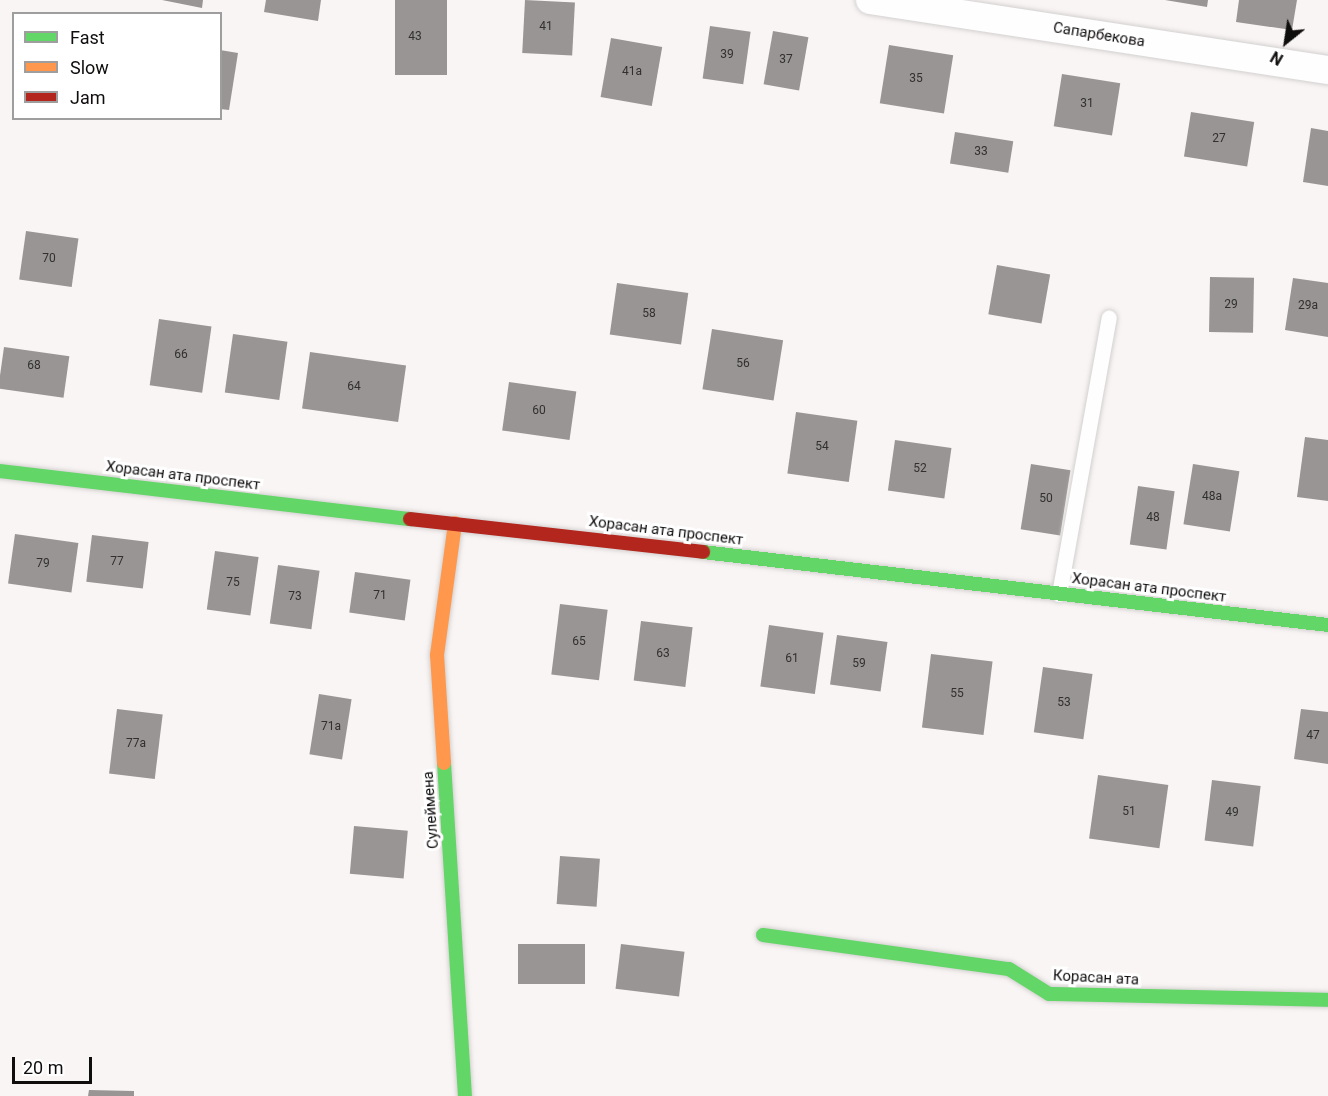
<!DOCTYPE html>
<meta charset="utf-8">
<style>
body{margin:0}
#map{position:relative;width:1328px;height:1096px;overflow:hidden;background:#faf5f5;font-family:Roboto,sans-serif}
div>[style]{position:absolute}
.building>*{inset:0;background:#999595;transform-origin:0 0}
.roads{filter:drop-shadow(0 0 2px #d3d0d0) drop-shadow(0 0 2px #d3d0d0)}
.lane>*{height:15px;margin:-7.5px;padding:0 7.5px;transform-origin:7.5px;border-radius:7.5px;background:#fefefe}
.street>*{height:28px;margin:-14px;padding:0 14px;transform-origin:14px;border-radius:14px;background:#fefefe}
.fast>*{height:14px;margin:-7px;padding:0 7px;transform-origin:7px;border-radius:7px;background:#63d668}
.slow>*{height:14px;margin:-7px;padding:0 7px;transform-origin:7px;border-radius:7px;background:#ff974d}
.jam>*{height:14px;margin:-7px;padding:0 7px;transform-origin:7px;border-radius:7px;background:#b3261e}
span{translate:-50% -50%;white-space:nowrap;text-align:center;line-height:1.15;-webkit-text-stroke:6px #fff;paint-order:stroke}
.number-label{font-size:12px;color:#322f2f}
.number-label span{-webkit-text-stroke-width:0}
.street-label{font-size:15px;color:#100d0d}
.legend{position:absolute;left:12px;top:12px;width:210px;height:108px;box-sizing:border-box;background:#fff;border:2px solid #9f9e9e;margin:0;padding:8px 10px;list-style:none;font-size:18px;color:#100d0d}
.legend li{display:flex;align-items:center;gap:12px;height:30px}
.legend b{width:30px;border:2px solid #9f9e9e}
.north{position:absolute;left:1256px;top:12px;width:60px;height:60px;-webkit-text-stroke:4px #fff;paint-order:stroke;rotate:210deg;font-size:16px;font-weight:700;line-height:24px;text-align:center;color:#100d0d}
.north::after{content:'';display:block;margin:auto;width:21px;height:27px;background:#100d0d;clip-path:polygon(50% 0,100% 100%,50% 72%,0 100%)}
.scale{position:absolute;left:12px;top:1057px;width:80px;height:27px;box-sizing:border-box;border:3px solid #100d0d;border-top:0;padding-left:8px;font-size:18px;line-height:21px;white-space:nowrap;color:#100d0d;-webkit-text-stroke:4px #fff;paint-order:stroke}
</style>
<div id="map">
<div class="building">
<div style="clip-path:polygon(162px 0,203px 0,202px 8px)"></div>
<div style="clip-path:polygon(266px 0,321px 0,318px 21px,264px 12px)"></div>
<div style="left:395px;top:0;width:52px;height:75px"></div>
<div style="left:525px;top:0;width:50px;height:53px;rotate:3deg"></div>
<div style="clip-path:polygon(1165px 0,1208px 0,1207px 7px)"></div>
<div style="clip-path:polygon(1239px 0,1297px 0,1292px 30px,1236px 22px)"></div>
<div style="left:710px;top:26px;width:41px;height:53px;rotate:8deg"></div>
<div style="left:773px;top:31px;width:36px;height:54px;rotate:10deg"></div>
<div style="left:611px;top:38px;width:52px;height:60px;rotate:10deg"></div>
<div style="left:889px;top:45px;width:65px;height:59px;rotate:9deg"></div>
<div style="clip-path:polygon(220px 50px,238px 53px,229px 110px,220px 109px)"></div>
<div style="left:1062px;top:74px;width:59px;height:53px;rotate:9deg"></div>
<div style="left:1191px;top:112px;width:64px;height:45px;rotate:9deg"></div>
<div style="clip-path:polygon(1311px 128px,1328px 131px,1328px 186px,1303px 182px)"></div>
<div style="left:955px;top:132px;width:59px;height:32px;rotate:9deg"></div>
<div style="left:26px;top:231px;width:53px;height:49px;rotate:8deg"></div>
<div style="left:997px;top:265px;width:54px;height:50px;rotate:10deg"></div>
<div style="left:1210px;top:277px;width:44px;height:55px;rotate:1deg"></div>
<div style="clip-path:polygon(1293px 278px,1328px 283px,1328px 337px,1285px 330px)"></div>
<div style="left:617px;top:283px;width:72px;height:52px;rotate:8deg"></div>
<div style="left:159px;top:319px;width:53px;height:67px;rotate:8deg"></div>
<div style="left:712px;top:329px;width:72px;height:61px;rotate:9deg"></div>
<div style="left:233px;top:334px;width:55px;height:59px;rotate:8deg"></div>
<div style="left:4px;top:347px;width:66px;height:42px;rotate:8deg"></div>
<div style="left:310px;top:352px;width:97px;height:57px;rotate:8deg"></div>
<div style="left:509px;top:382px;width:68px;height:49px;rotate:8deg"></div>
<div style="left:796px;top:412px;width:62px;height:62px;rotate:8deg"></div>
<div style="clip-path:polygon(1305px 437px,1328px 440px,1328px 501px,1297px 497px)"></div>
<div style="left:895px;top:440px;width:57px;height:51px;rotate:8deg"></div>
<div style="left:1031px;top:464px;width:40px;height:66px;rotate:9deg"></div>
<div style="left:1193px;top:464px;width:47px;height:61px;rotate:9deg"></div>
<div style="left:1138px;top:486px;width:37px;height:59px;rotate:8deg"></div>
<div style="left:15px;top:534px;width:64px;height:50px;rotate:8deg"></div>
<div style="left:92px;top:535px;width:57px;height:47px;rotate:7deg"></div>
<div style="left:215px;top:551px;width:44px;height:59px;rotate:8deg"></div>
<div style="left:278px;top:565px;width:42px;height:59px;rotate:8deg"></div>
<div style="left:355px;top:572px;width:56px;height:41px;rotate:8deg"></div>
<div style="left:560px;top:604px;width:48px;height:71px;rotate:7deg"></div>
<div style="left:641px;top:621px;width:52px;height:60px;rotate:7deg"></div>
<div style="left:769px;top:625px;width:55px;height:62px;rotate:8deg"></div>
<div style="left:837px;top:635px;width:51px;height:50px;rotate:8deg"></div>
<div style="left:931px;top:654px;width:62px;height:74px;rotate:7deg"></div>
<div style="left:1043px;top:667px;width:50px;height:66px;rotate:8deg"></div>
<div style="left:319px;top:694px;width:33px;height:61px;rotate:9deg"></div>
<div style="left:117px;top:709px;width:46px;height:65px;rotate:7deg"></div>
<div style="clip-path:polygon(1301px 709px,1328px 712px,1328px 764px,1294px 759px)"></div>
<div style="left:1098px;top:775px;width:71px;height:64px;rotate:8deg"></div>
<div style="left:1212px;top:780px;width:49px;height:61px;rotate:7deg"></div>
<div style="left:354px;top:826px;width:54px;height:48px;rotate:5deg"></div>
<div style="left:560px;top:856px;width:40px;height:48px;rotate:4deg"></div>
<div style="left:585px;top:944px;width:40px;height:67px;rotate:90deg"></div>
<div style="left:621px;top:944px;width:64px;height:45px;rotate:7deg"></div>
<div style="clip-path:polygon(89px 1090px,134px 1091px,134px 1096px,88px 1096px)"></div>
</div>
<div class="roads">
<div class="lane">
<div style="left:1059px;top:594px;width:281px;rotate:-79.8deg"></div>
</div>
<div class="street">
<div style="left:870px;top:0;width:463px;rotate:8.7deg"></div>
</div>
<div class="fast">
<div style="left:0;top:471px;width:413px;rotate:6.7deg"></div>
<div style="left:703px;top:552px;width:629px;rotate:6.66deg"></div>
<div style="left:444px;top:763px;width:334px;rotate:86.4deg"></div>
<div style="left:763px;top:935px;width:248px;rotate:7.9deg"></div>
<div style="left:1009px;top:969px;width:47px;rotate:32deg"></div>
<div style="left:1049px;top:994px;width:279px;rotate:1.2deg"></div>
</div>
<div class="slow">
<div style="left:444px;top:763px;width:108px;rotate:-93.7deg"></div>
<div style="left:437px;top:655px;width:133px;rotate:-82.2deg"></div>
</div>
<div class="jam">
<div style="left:410px;top:519px;width:295px;rotate:6.4deg"></div>
</div>
</div>
<div class="number-label">
<span style="left:546px;top:27px">41</span>
<span style="left:415px;top:37px">43</span>
<span style="left:727px;top:55px">39</span>
<span style="left:786px;top:60px">37</span>
<span style="left:632px;top:72px">41а</span>
<span style="left:916px;top:79px">35</span>
<span style="left:1087px;top:104px">31</span>
<span style="left:1219px;top:139px">27</span>
<span style="left:981px;top:152px">33</span>
<span style="left:49px;top:259px">70</span>
<span style="left:1231px;top:305px">29</span>
<span style="left:1308px;top:306px">29а</span>
<span style="left:649px;top:314px">58</span>
<span style="left:181px;top:355px">66</span>
<span style="left:743px;top:364px">56</span>
<span style="left:34px;top:366px">68</span>
<span style="left:354px;top:387px">64</span>
<span style="left:539px;top:411px">60</span>
<span style="left:822px;top:447px">54</span>
<span style="left:920px;top:469px">52</span>
<span style="left:1212px;top:497px">48а</span>
<span style="left:1046px;top:499px">50</span>
<span style="left:1153px;top:518px">48</span>
<span style="left:117px;top:562px">77</span>
<span style="left:43px;top:564px">79</span>
<span style="left:233px;top:583px">75</span>
<span style="left:380px;top:596px">71</span>
<span style="left:295px;top:597px">73</span>
<span style="left:579px;top:642px">65</span>
<span style="left:663px;top:654px">63</span>
<span style="left:792px;top:659px">61</span>
<span style="left:859px;top:664px">59</span>
<span style="left:957px;top:694px">55</span>
<span style="left:1064px;top:703px">53</span>
<span style="left:331px;top:727px">71а</span>
<span style="left:1313px;top:736px">47</span>
<span style="left:136px;top:744px">77а</span>
<span style="left:1129px;top:812px">51</span>
<span style="left:1232px;top:813px">49</span>
</div>
<div class="street-label">
<span style="left:1099px;top:35px;rotate:9deg">Сапарбекова</span>
<span style="left:183px;top:476px;rotate:7deg">Хорасан ата проспект</span>
<span style="left:666px;top:531px;rotate:7deg">Хорасан ата проспект</span>
<span style="left:1149px;top:588px;rotate:7deg">Хорасан ата проспект</span>
<span style="left:431px;top:810px;rotate:-94deg">Сулеймена</span>
<span style="left:1096px;top:978px;rotate:3deg">Корасан ата</span>
</div>
<ul class="legend">
<li><b style="height:8px;background:#63d668"></b>Fast</li>
<li><b style="height:8px;background:#ff974d"></b>Slow</li>
<li><b style="height:8px;background:#b3261e"></b>Jam</li>
</ul>
<div class="north">N</div>
<div class="scale">20 m</div>
</div>
